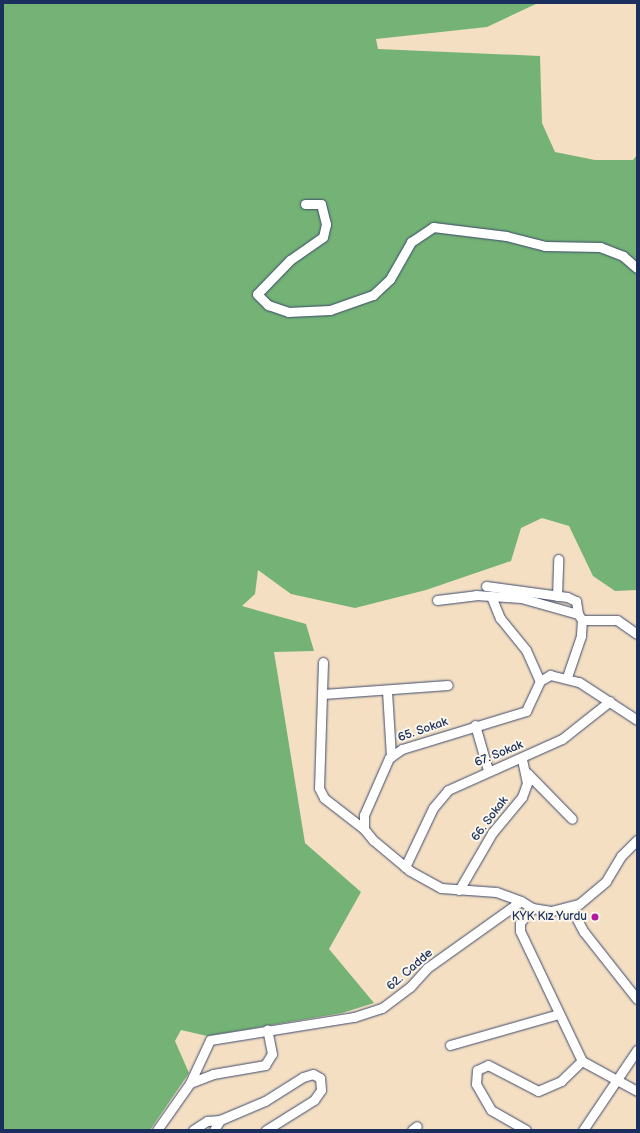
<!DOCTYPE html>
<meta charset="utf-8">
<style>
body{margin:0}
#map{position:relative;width:640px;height:1133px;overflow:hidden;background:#f4dfc3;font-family:"Balsamiq Sans",sans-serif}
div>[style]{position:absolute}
.forest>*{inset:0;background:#74b375}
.roads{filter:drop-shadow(0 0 1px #3c496d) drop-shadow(0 0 1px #3c496d)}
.minor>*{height:9px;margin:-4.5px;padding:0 4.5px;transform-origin:4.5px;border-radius:4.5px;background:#fff}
.dots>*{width:11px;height:11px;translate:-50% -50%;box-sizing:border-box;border:2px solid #fbf7ec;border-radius:50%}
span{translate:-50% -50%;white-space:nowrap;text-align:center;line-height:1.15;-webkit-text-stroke:4px #fbf7ec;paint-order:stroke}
.street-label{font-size:12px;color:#1b2f5e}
.poi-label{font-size:12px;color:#1b2f5e}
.right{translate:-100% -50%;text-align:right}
.frame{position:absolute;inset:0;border:4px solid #1b2f5e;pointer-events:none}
</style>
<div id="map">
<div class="forest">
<div style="clip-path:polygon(3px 3px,538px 3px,487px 27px,376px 39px,378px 49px,540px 56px,542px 123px,555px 152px,595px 160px,633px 160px,637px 155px,637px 590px,615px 591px,593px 576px,569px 526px,542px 518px,521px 528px,511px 561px,426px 590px,355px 608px,291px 594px,258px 570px,255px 594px,242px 606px,306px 624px,314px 651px,274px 652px,305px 843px,361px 892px,329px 949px,374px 1003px,342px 1013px,207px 1036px,181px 1030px,175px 1041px,189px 1073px,150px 1130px,3px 1130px)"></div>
</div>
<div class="roads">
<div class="minor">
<div style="left:305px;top:204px;width:16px"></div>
<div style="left:321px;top:204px;width:21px;rotate:76deg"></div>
<div style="left:326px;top:224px;width:13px;rotate:103deg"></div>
<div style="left:323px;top:237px;width:40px;rotate:145.1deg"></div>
<div style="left:290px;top:260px;width:47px;rotate:134.1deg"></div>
<div style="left:257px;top:294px;width:16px;rotate:45deg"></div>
<div style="left:268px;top:305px;width:21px;rotate:19deg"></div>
<div style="left:288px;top:312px;width:42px;rotate:-2.7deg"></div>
<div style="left:330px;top:310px;width:46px;rotate:-19.2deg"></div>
<div style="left:373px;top:295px;width:23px;rotate:-43deg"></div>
<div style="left:390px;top:279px;width:43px;rotate:-60.4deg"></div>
<div style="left:411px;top:242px;width:27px;rotate:-34deg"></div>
<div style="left:433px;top:227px;width:74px;rotate:7deg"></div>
<div style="left:506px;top:236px;width:40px;rotate:14.4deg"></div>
<div style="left:545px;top:246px;width:55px;rotate:1deg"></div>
<div style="left:600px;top:247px;width:25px;rotate:21deg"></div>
<div style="left:623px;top:256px;width:18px;rotate:41deg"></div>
<div style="left:486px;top:586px;width:82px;rotate:7.7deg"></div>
<div style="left:567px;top:597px;width:10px;rotate:24deg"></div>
<div style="left:576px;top:601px;width:13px;rotate:81deg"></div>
<div style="left:491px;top:596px;width:24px;rotate:68deg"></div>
<div style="left:500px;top:618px;width:41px;rotate:50.9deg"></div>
<div style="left:526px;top:650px;width:34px;rotate:66deg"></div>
<div style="left:557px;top:596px;width:37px;rotate:-88deg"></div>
<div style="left:437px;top:600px;width:39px;rotate:-7deg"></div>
<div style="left:476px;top:595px;width:45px;rotate:3.8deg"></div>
<div style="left:521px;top:598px;width:59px;rotate:15.7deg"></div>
<div style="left:578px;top:614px;width:7px;rotate:56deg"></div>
<div style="left:582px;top:620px;width:16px;rotate:94deg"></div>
<div style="left:581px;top:636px;width:43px;rotate:108.9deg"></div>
<div style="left:582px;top:620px;width:35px"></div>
<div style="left:617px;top:620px;width:24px;rotate:35deg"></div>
<div style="left:323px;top:662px;width:126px;rotate:91.8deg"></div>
<div style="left:319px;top:788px;width:11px;rotate:63deg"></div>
<div style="left:324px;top:798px;width:51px;rotate:37.8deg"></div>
<div style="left:387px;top:691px;width:66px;rotate:86.5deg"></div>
<div style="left:323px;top:694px;width:125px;rotate:-4.1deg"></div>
<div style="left:475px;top:725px;width:47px;rotate:73.9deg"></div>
<div style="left:527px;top:773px;width:64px;rotate:45.6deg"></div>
<div style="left:405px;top:867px;width:65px;rotate:-64.6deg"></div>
<div style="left:433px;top:808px;width:23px;rotate:-50deg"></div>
<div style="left:448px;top:790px;width:125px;rotate:-24.1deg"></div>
<div style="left:562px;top:739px;width:61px;rotate:-38.4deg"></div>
<div style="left:459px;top:890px;width:66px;rotate:-59.9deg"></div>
<div style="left:492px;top:833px;width:47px;rotate:-50.2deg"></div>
<div style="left:522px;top:797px;width:15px;rotate:-70deg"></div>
<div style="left:527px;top:783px;width:25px;rotate:-102deg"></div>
<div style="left:521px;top:901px;width:27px;rotate:-160deg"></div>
<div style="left:496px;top:892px;width:55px;rotate:-175.8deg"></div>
<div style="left:441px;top:888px;width:37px;rotate:-151deg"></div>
<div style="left:409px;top:870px;width:47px;rotate:-140.2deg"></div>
<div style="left:373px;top:840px;width:14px;rotate:-129deg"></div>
<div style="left:364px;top:829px;width:14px;rotate:-90deg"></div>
<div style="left:364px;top:815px;width:62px;rotate:-66.3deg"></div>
<div style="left:389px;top:758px;width:16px;rotate:-35deg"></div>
<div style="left:402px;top:749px;width:130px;rotate:-17deg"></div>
<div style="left:526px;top:711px;width:33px;rotate:-65deg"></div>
<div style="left:540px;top:681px;width:12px;rotate:-31deg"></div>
<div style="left:550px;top:675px;width:30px;rotate:14deg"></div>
<div style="left:579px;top:682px;width:69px;rotate:33.2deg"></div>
<div style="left:532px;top:908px;width:19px;rotate:129deg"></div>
<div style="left:520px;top:923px;width:8px;rotate:90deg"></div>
<div style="left:520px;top:931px;width:144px;rotate:64.5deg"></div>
<div style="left:582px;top:1061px;width:63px;rotate:28.6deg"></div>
<div style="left:571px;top:908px;width:27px;rotate:62deg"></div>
<div style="left:584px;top:932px;width:85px;rotate:51.7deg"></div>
<div style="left:450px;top:1045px;width:113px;rotate:-15.9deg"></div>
<div style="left:190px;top:1083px;width:25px;rotate:-21deg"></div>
<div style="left:213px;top:1074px;width:53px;rotate:-9.8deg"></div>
<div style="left:265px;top:1065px;width:13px;rotate:-58deg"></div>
<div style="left:272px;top:1054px;width:25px;rotate:-101deg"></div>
<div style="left:157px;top:1130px;width:57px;rotate:-54.9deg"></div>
<div style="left:190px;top:1083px;width:47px;rotate:-65.1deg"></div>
<div style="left:210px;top:1040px;width:146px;rotate:-9.1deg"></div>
<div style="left:354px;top:1017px;width:29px;rotate:-18deg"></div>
<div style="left:382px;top:1008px;width:35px;rotate:-37deg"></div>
<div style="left:410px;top:987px;width:25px;rotate:-48deg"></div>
<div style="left:427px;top:968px;width:115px;rotate:-35.5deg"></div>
<div style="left:521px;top:901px;width:13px;rotate:32deg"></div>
<div style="left:532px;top:908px;width:19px;rotate:9deg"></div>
<div style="left:551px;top:911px;width:29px;rotate:-14deg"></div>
<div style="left:579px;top:904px;width:35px;rotate:-40deg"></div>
<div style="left:606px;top:881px;width:29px;rotate:-59deg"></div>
<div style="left:621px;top:856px;width:23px;rotate:-45deg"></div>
<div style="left:193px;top:1130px;width:17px;rotate:-33deg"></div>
<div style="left:207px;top:1121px;width:13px;rotate:-4deg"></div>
<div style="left:214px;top:1130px;width:12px;rotate:-59deg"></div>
<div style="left:220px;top:1120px;width:49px;rotate:-22.9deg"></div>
<div style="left:265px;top:1101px;width:45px;rotate:-32.3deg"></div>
<div style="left:303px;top:1077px;width:10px;rotate:-17deg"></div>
<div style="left:313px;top:1074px;width:8px;rotate:30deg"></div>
<div style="left:320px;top:1078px;width:12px;rotate:85deg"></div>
<div style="left:321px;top:1090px;width:12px;rotate:125deg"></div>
<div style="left:314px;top:1100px;width:57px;rotate:148deg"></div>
<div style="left:412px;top:1130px;width:6px;rotate:-39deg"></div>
<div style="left:526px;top:1130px;width:40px;rotate:-150.3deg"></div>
<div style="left:491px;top:1110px;width:30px;rotate:-120deg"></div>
<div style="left:476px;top:1084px;width:14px;rotate:-86deg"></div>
<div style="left:477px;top:1070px;width:12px;rotate:-24deg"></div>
<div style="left:488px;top:1065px;width:56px;rotate:27.5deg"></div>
<div style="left:538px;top:1091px;width:25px;rotate:-23deg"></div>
<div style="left:561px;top:1081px;width:29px;rotate:-44deg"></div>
<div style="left:583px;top:1130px;width:97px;rotate:-56deg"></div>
</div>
</div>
<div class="dots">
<div style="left:595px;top:917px;background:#b5179e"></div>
</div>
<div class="street-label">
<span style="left:423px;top:730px;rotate:-19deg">65. Sokak</span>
<span style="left:499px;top:754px;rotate:-22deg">67. Sokak</span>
<span style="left:490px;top:819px;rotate:-53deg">66. Sokak</span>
<span style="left:410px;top:970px;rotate:-41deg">62. Cadde</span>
</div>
<div class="poi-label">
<span class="right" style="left:587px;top:917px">KYK Kız Yurdu</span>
</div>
<div class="frame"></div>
</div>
